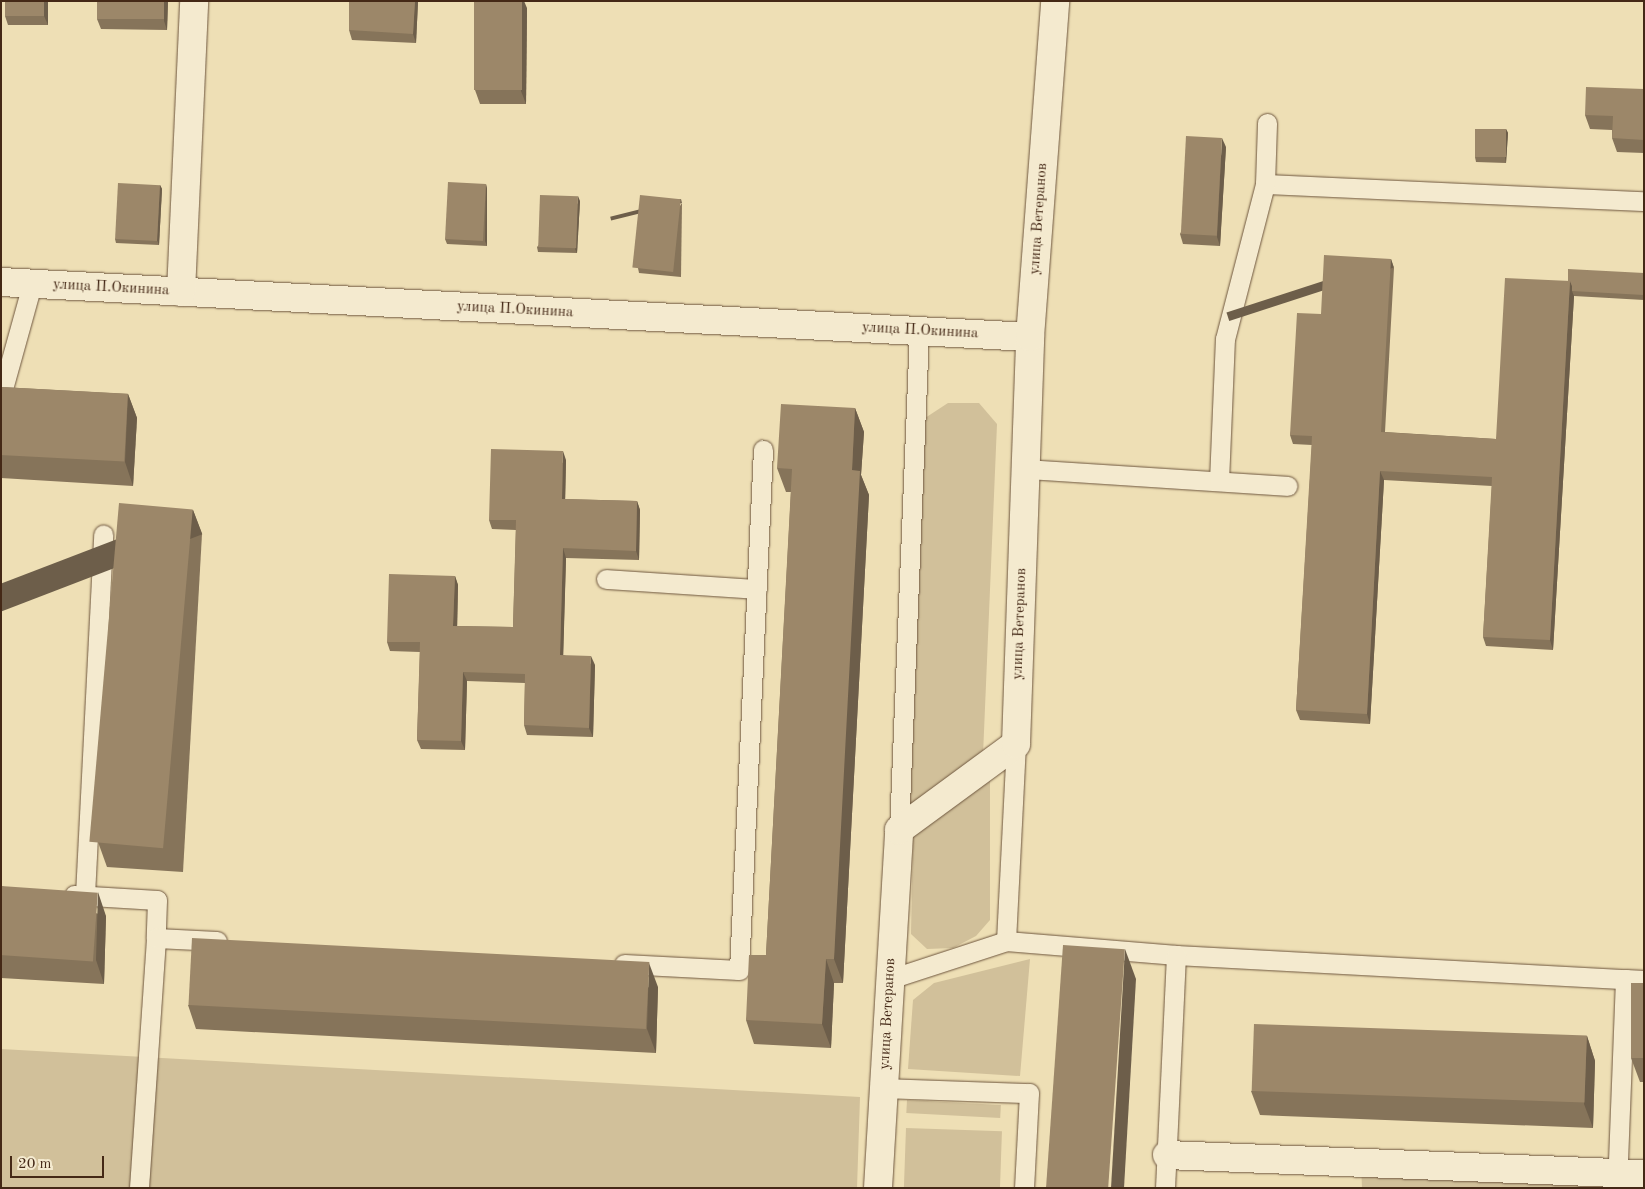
<!DOCTYPE html>
<meta charset="utf-8">
<style>
body{margin:0}
#map{position:relative;width:1645px;height:1189px;overflow:hidden;background:#eedfb5;font-family:"Old Standard TT",serif}
div>[style]{position:absolute}
.green>*{inset:0;background:#d1c09a;transform-origin:0 0}
.roads{filter:drop-shadow(0 0 1px #6e563e) drop-shadow(0 0 1px #6e563e)}
.service>*{height:19px;margin:-9.5px;padding:0 9.5px;transform-origin:9.5px;border-radius:9.5px;background:#f4eacf}
.minor>*{height:28px;margin:-14px;padding:0 14px;transform-origin:14px;border-radius:14px;background:#f4eacf}
.wall>*{inset:0;background:#86745a}
.shaded-wall>*{inset:0;background:#6d5e4a;transform-origin:0 0}
.building>*{inset:0;background:#9c8769;transform-origin:0 0}
span{translate:-50% -50%;white-space:nowrap;text-align:center;line-height:1.15;-webkit-text-stroke:4.5px #f4eacf;paint-order:stroke}
.street-label{font-size:15px;color:#442816}
.frame{position:absolute;inset:0;border:2px solid #442816;pointer-events:none}
.scale{position:absolute;left:10px;top:1156px;width:94px;height:22px;box-sizing:border-box;border:2px solid #442816;border-top:0;padding-left:6px;font-size:15px;line-height:18px;white-space:nowrap;color:#442816;-webkit-text-stroke:4px #f4eacf;paint-order:stroke}
</style>
<div id="map">
<div class="green">
<div style="clip-path:polygon(948px 403px,979px 403px,997px 424px,983px 755px,909px 808px,925px 418px)"></div>
<div style="clip-path:polygon(990px 780px,990px 920px,976px 936px,953px 948px,927px 949px,911px 934px,913px 837px)"></div>
<div style="clip-path:polygon(1030px 959px,1020px 1076px,908px 1069px,913px 1000px,934px 983px)"></div>
<div style="clip-path:polygon(1px 1049px,860px 1097px,857px 1188px,1px 1187px)"></div>
<div style="left:907px;top:1100px;width:94px;height:13px;rotate:3deg"></div>
<div style="left:906px;top:1128px;width:96px;height:60px;rotate:2deg"></div>
<div style="clip-path:polygon(1361px 1163px,1619px 1173px,1617px 1188px,1362px 1188px)"></div>
</div>
<div class="roads">
<div class="service">
<div style="left:1265px;top:184px;width:379px;rotate:2.6deg"></div>
<div style="left:1px;top:396px;width:116px;rotate:-74.5deg"></div>
<div style="left:1026px;top:469px;width:262px;rotate:3.7deg"></div>
<div style="left:1219px;top:481px;width:142px;rotate:-87.6deg"></div>
<div style="left:1225px;top:339px;width:160px;rotate:-75.5deg"></div>
<div style="left:1265px;top:184px;width:61px;rotate:-88.1deg"></div>
<div style="left:606px;top:579px;width:151px;rotate:3.8deg"></div>
<div style="left:899px;top:830px;width:499px;rotate:-87.7deg"></div>
<div style="left:74px;top:895px;width:83px;rotate:3.4deg"></div>
<div style="left:157px;top:900px;width:38px;rotate:92deg"></div>
<div style="left:85px;top:895px;width:361px;rotate:-87.1deg"></div>
<div style="left:1006px;top:941px;width:197px;rotate:-87.1deg"></div>
<div style="left:1176px;top:955px;width:450px;rotate:3.1deg"></div>
<div style="left:1625px;top:979px;width:209px;rotate:92.2deg"></div>
<div style="left:624px;top:964px;width:115px;rotate:3deg"></div>
<div style="left:739px;top:970px;width:521px;rotate:-87.36deg"></div>
<div style="left:890px;top:979px;width:122px;rotate:-18.1deg"></div>
<div style="left:1006px;top:941px;width:171px;rotate:4.7deg"></div>
<div style="left:1176px;top:955px;width:233px;rotate:92.7deg"></div>
<div style="left:1625px;top:979px;width:19px;rotate:3deg"></div>
<div style="left:884px;top:1088px;width:145px;rotate:2deg"></div>
<div style="left:1029px;top:1093px;width:95px;rotate:93deg"></div>
<div style="left:139px;top:1188px;width:251px;rotate:-86.1deg"></div>
<div style="left:156px;top:938px;width:61px;rotate:2.8deg"></div>
</div>
<div class="minor">
<div style="left:1px;top:282px;width:1030px;rotate:3.06deg"></div>
<div style="left:181px;top:292px;width:291px;rotate:-87.4deg"></div>
<div style="left:1167px;top:1155px;width:477px;rotate:2.3deg"></div>
<div style="left:878px;top:1188px;width:359px;rotate:-86.6deg"></div>
<div style="left:899px;top:830px;width:145px;rotate:-36.3deg"></div>
<div style="left:1016px;top:744px;width:407px;rotate:-88deg"></div>
<div style="left:1030px;top:337px;width:337px;rotate:-85.7deg"></div>
</div>
</div>
<div class="wall">
<div style="clip-path:polygon(5px 1px,48px 1px,48px 25px,8px 25px,5px 16px)"></div>
<div style="clip-path:polygon(97px 1px,168px 1px,167px 30px,101px 29px,97px 19px)"></div>
<div style="clip-path:polygon(349px 1px,418px 1px,416px 43px,352px 40px,349px 30px)"></div>
<div style="clip-path:polygon(527px 8px,526px 104px,480px 104px,475px 90px)"></div>
<div style="clip-path:polygon(1644px 89px,1644px 153px,1617px 152px,1612px 138px,1612px 130px,1590px 129px,1585px 115px)"></div>
<div style="clip-path:polygon(1506px 129px,1508px 133px,1506px 163px,1476px 162px,1475px 157px)"></div>
<div style="clip-path:polygon(1226px 147px,1220px 246px,1183px 244px,1180px 234px)"></div>
<div style="clip-path:polygon(486px 184px,487px 189px,487px 246px,447px 244px,445px 239px)"></div>
<div style="clip-path:polygon(160px 185px,162px 189px,159px 245px,116px 243px,115px 239px)"></div>
<div style="clip-path:polygon(580px 201px,577px 253px,538px 252px,537px 247px)"></div>
<div style="clip-path:polygon(682px 203px,681px 277px,639px 273px,638px 268px)"></div>
<div style="clip-path:polygon(1391px 259px,1394px 268px,1385px 432px,1496px 439px,1568px 281px,1644px 273px,1644px 300px,1574px 296px,1553px 650px,1486px 646px,1483px 637px,1492px 486px,1384px 480px,1370px 724px,1300px 720px,1296px 710px,1312px 445px,1293px 444px,1290px 435px,1321px 314px)"></div>
<div style="clip-path:polygon(1px 387px,128px 394px,137px 418px,133px 486px,1px 478px)"></div>
<div style="clip-path:polygon(855px 408px,864px 432px,861px 475px,869px 495px,843px 983px,834px 983px,831px 1048px,754px 1044px,746px 1020px,766px 955px,791px 492px,786px 492px,777px 468px)"></div>
<div style="clip-path:polygon(566px 460px,565px 499px,637px 501px,640px 510px,639px 560px,566px 558px,563px 655px,595px 665px,593px 737px,527px 735px,524px 725px,525px 683px,467px 681px,465px 750px,421px 749px,417px 740px,420px 652px,390px 651px,387px 642px,455px 576px,458px 585px,457px 626px,513px 627px,516px 530px,492px 529px,489px 520px)"></div>
<div style="clip-path:polygon(193px 510px,202px 534px,183px 872px,107px 867px,98px 842px)"></div>
<div style="clip-path:polygon(1px 886px,106px 916px,104px 984px,1px 978px)"></div>
<div style="clip-path:polygon(1644px 983px,1644px 1082px,1640px 1082px,1631px 1058px)"></div>
<div style="clip-path:polygon(658px 987px,656px 1053px,196px 1029px,188px 1005px)"></div>
<div style="clip-path:polygon(1587px 1036px,1595px 1061px,1593px 1128px,1260px 1115px,1251px 1091px)"></div>
</div>
<div class="shaded-wall">
<div style="clip-path:polygon(44px 1px,48px 1px,48px 25px,44px 16px)"></div>
<div style="clip-path:polygon(164px 1px,168px 1px,167px 30px,164px 21px)"></div>
<div style="clip-path:polygon(415px 1px,418px 1px,418px 2px,416px 43px,413px 34px)"></div>
<div style="clip-path:polygon(522px 1px,524px 1px,527px 8px,526px 104px,521px 91px)"></div>
<div style="clip-path:polygon(1506px 129px,1508px 133px,1506px 163px,1505px 158px)"></div>
<div style="clip-path:polygon(1222px 138px,1226px 147px,1220px 246px,1217px 237px)"></div>
<div style="clip-path:polygon(486px 184px,487px 189px,487px 246px,485px 241px)"></div>
<div style="clip-path:polygon(160px 185px,162px 189px,159px 245px,157px 240px)"></div>
<div style="clip-path:polygon(578px 196px,580px 201px,577px 253px,575px 249px)"></div>
<div style="left:681px;top:199px;width:4px;height:73px;rotate:76deg"></div>
<div style="left:1391px;top:259px;width:9px;height:173px;rotate:72deg"></div>
<div style="clip-path:polygon(1570px 281px,1574px 291px,1572px 291px,1574px 296px,1553px 650px,1550px 640px)"></div>
<div style="clip-path:polygon(128px 394px,137px 418px,133px 486px,125px 462px)"></div>
<div style="clip-path:polygon(855px 408px,864px 432px,861px 475px,869px 495px,843px 983px,834px 959px,852px 470px)"></div>
<div style="clip-path:polygon(563px 451px,566px 460px,565px 508px,562px 499px)"></div>
<div style="clip-path:polygon(1380px 471px,1384px 480px,1370px 724px,1367px 714px)"></div>
<div style="clip-path:polygon(637px 501px,640px 510px,639px 560px,636px 551px)"></div>
<div style="left:193px;top:510px;width:26px;height:339px;rotate:69deg"></div>
<div style="clip-path:polygon(563px 548px,566px 558px,563px 664px,560px 655px)"></div>
<div style="clip-path:polygon(455px 576px,458px 585px,457px 635px,453px 626px)"></div>
<div style="clip-path:polygon(591px 656px,595px 665px,593px 737px,589px 728px)"></div>
<div style="clip-path:polygon(463px 672px,467px 681px,465px 750px,461px 741px)"></div>
<div style="clip-path:polygon(98px 892px,106px 916px,104px 984px,96px 960px)"></div>
<div style="clip-path:polygon(1125px 949px,1136px 979px,1124px 1188px,1111px 1188px)"></div>
<div style="clip-path:polygon(826px 959px,834px 983px,831px 1048px,822px 1024px)"></div>
<div style="clip-path:polygon(649px 963px,658px 987px,656px 1053px,647px 1029px)"></div>
<div style="clip-path:polygon(1587px 1036px,1595px 1061px,1593px 1128px,1584px 1104px)"></div>
</div>
<div class="building">
<div style="left:5px;top:1px;width:39px;height:15px"></div>
<div style="left:97px;top:1px;width:67px;height:18px"></div>
<div style="clip-path:polygon(349px 1px,415px 1px,413px 34px,349px 30px)"></div>
<div style="left:474px;top:1px;width:48px;height:89px"></div>
<div style="clip-path:polygon(1586px 87px,1644px 89px,1644px 140px,1612px 138px,1613px 116px,1585px 115px)"></div>
<div style="left:1475px;top:129px;width:31px;height:28px"></div>
<div style="left:1186px;top:136px;width:36px;height:98px;rotate:3deg"></div>
<div style="left:448px;top:182px;width:38px;height:57px;rotate:3deg"></div>
<div style="left:118px;top:183px;width:42px;height:56px;rotate:3deg"></div>
<div style="left:540px;top:195px;width:38px;height:52px;rotate:2deg"></div>
<div style="left:640px;top:195px;width:41px;height:73px;rotate:6deg"></div>
<div style="clip-path:polygon(1324px 255px,1391px 259px,1381px 432px,1496px 439px,1505px 278px,1570px 281px,1550px 640px,1483px 637px,1492px 477px,1380px 471px,1367px 714px,1296px 710px,1312px 436px,1290px 435px,1297px 313px,1321px 314px)"></div>
<div style="clip-path:polygon(1568px 269px,1644px 273px,1644px 295px,1572px 291px,1572px 286px,1570px 281px,1568px 281px)"></div>
<div style="left:1px;top:387px;width:127px;height:68px;rotate:3deg"></div>
<div style="clip-path:polygon(781px 404px,855px 408px,852px 470px,860px 471px,834px 959px,826px 959px,822px 1024px,746px 1020px,749px 955px,766px 955px,792px 469px,777px 468px)"></div>
<div style="clip-path:polygon(491px 449px,563px 451px,562px 499px,637px 501px,636px 551px,563px 548px,560px 655px,591px 656px,589px 728px,524px 725px,525px 674px,463px 672px,461px 741px,417px 740px,420px 642px,387px 642px,389px 574px,455px 576px,453px 626px,513px 627px,516px 520px,489px 520px)"></div>
<div style="left:119px;top:503px;width:74px;height:340px;rotate:5deg"></div>
<div style="left:1px;top:886px;width:97px;height:69px;rotate:4deg"></div>
<div style="left:192px;top:938px;width:458px;height:67px;rotate:3deg"></div>
<div style="left:1063px;top:945px;width:62px;height:243px;rotate:4deg"></div>
<div style="left:1631px;top:983px;width:13px;height:75px"></div>
<div style="left:1254px;top:1024px;width:333px;height:67px;rotate:2deg"></div>
</div>
<div class="street-label">
<span style="left:1039px;top:219px;rotate:-86deg">улица Ветеранов</span>
<span style="left:111px;top:288px;rotate:3deg">улица П.Окинина</span>
<span style="left:515px;top:310px;rotate:3deg">улица П.Окинина</span>
<span style="left:920px;top:331px;rotate:3deg">улица П.Окинина</span>
<span style="left:1020px;top:624px;rotate:-88deg">улица Ветеранов</span>
<span style="left:888px;top:1014px;rotate:-87deg">улица Ветеранов</span>
</div>
<div class="frame"></div>
<div class="scale">20 m</div>
</div>
